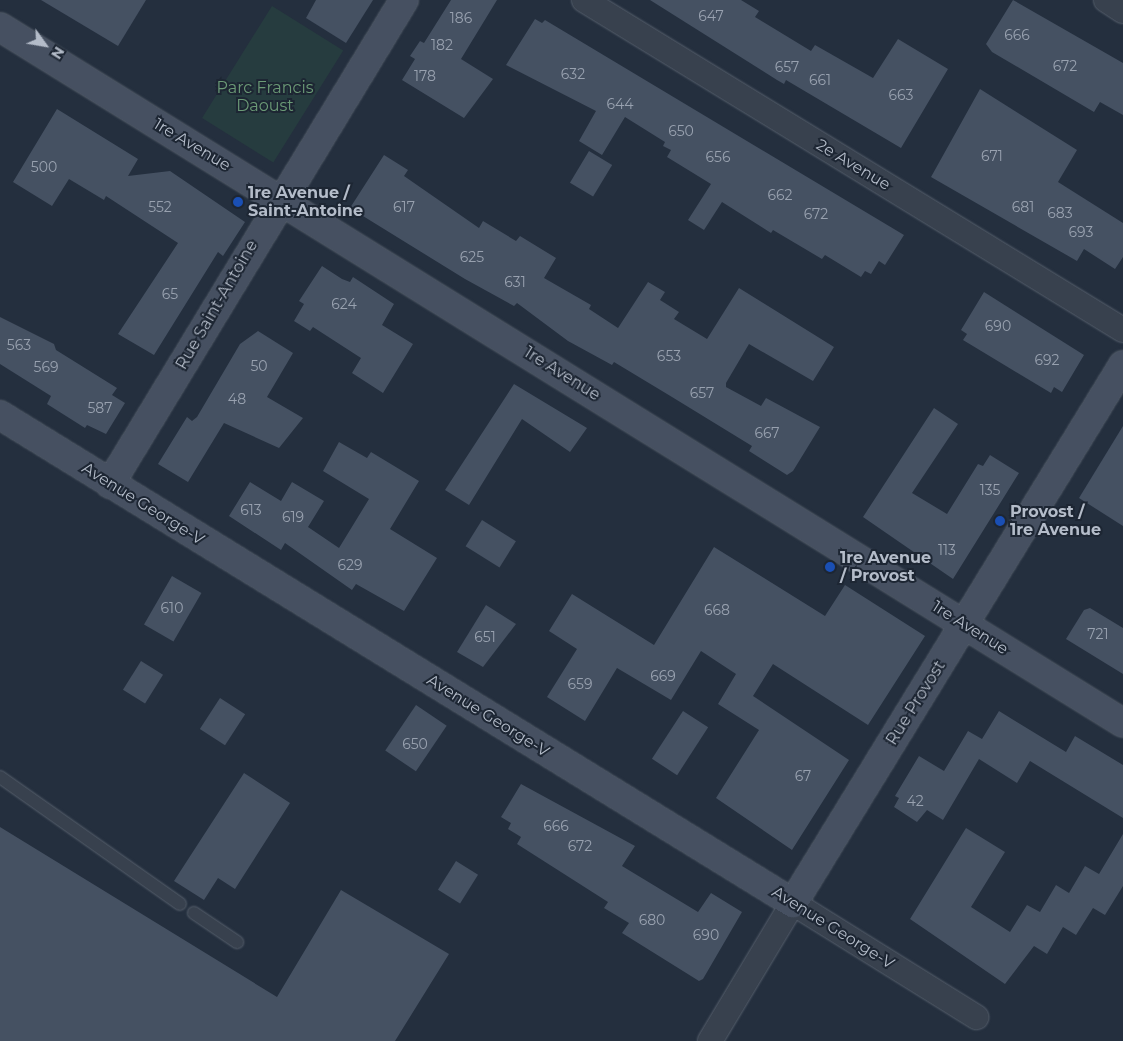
<!DOCTYPE html>
<style>
body{margin:0}
#map{position:relative;width:1123px;height:1041px;overflow:hidden;background:#242f3e;font-family:Montserrat,sans-serif}
div>[style]{position:absolute}
.green>*{inset:0;background:#263c3f;transform-origin:0 0}
.building>*{inset:0;background:#455162;transform-origin:0 0}
.roads{filter:drop-shadow(0 0 1px #565f6c) drop-shadow(0 0 1px #565f6c)}
.lane>*{height:12px;margin:-6px;padding:0 6px;transform-origin:6px;border-radius:6px;background:#38414e}
.street>*{height:24px;margin:-12px;padding:0 12px;transform-origin:12px;border-radius:12px;background:#38414e}
.secondary>*{height:28px;margin:-14px;padding:0 14px;transform-origin:14px;border-radius:14px;background:#465061}
.dots>*{width:14px;height:14px;translate:-50% -50%;box-sizing:border-box;border:2px solid #1d2633;border-radius:50%}
span{translate:-50% -50%;white-space:nowrap;text-align:center;line-height:1.15;-webkit-text-stroke:4px #1d2633;paint-order:stroke}
.number-label{font-size:14px;color:#98a1af}
.number-label span{-webkit-text-stroke-width:0}
.park-label{font-size:16px;color:#6b9a76}
.street-label{font-size:16px;color:#b4bcc9}
.poi-label{font-size:16px;color:#b4bcc9;font-weight:700}
.left{translate:0 -50%;text-align:left}
.north{position:absolute;left:20px;top:20px;width:50px;height:50px;-webkit-text-stroke:4px #1d2633;paint-order:stroke;rotate:122deg;font-size:14px;font-weight:700;line-height:20px;text-align:center;color:#b4bcc9}
.north::after{content:'';display:block;margin:auto;width:18px;height:22px;background:#b4bcc9;clip-path:polygon(50% 0,100% 100%,50% 72%,0 100%)}
</style>
<div id="map">
<div class="green">
<div style="left:272px;top:6px;width:84px;height:132px;rotate:32deg"></div>
</div>
<div class="building">
<div style="clip-path:polygon(41px 0,146px 0,118px 46px)"></div>
<div style="clip-path:polygon(316px 0,373px 0,346px 43px,306px 18px)"></div>
<div style="clip-path:polygon(451px 0,497px 0,461px 59px,493px 79px,464px 118px,402px 80px,415px 59px,410px 56px,420px 41px,424px 43px)"></div>
<div style="clip-path:polygon(650px 0,741px 0,759px 11px,755px 17px,811px 51px,815px 45px,873px 78px,898px 39px,948px 69px,901px 148px,786px 80px,784px 84px,777px 80px)"></div>
<div style="clip-path:polygon(1013px 0,1123px 63px,1123px 115px,1100px 102px,1094px 112px,992px 52px,986px 44px)"></div>
<div style="clip-path:polygon(535px 19px,542px 23px,545px 20px,904px 235px,885px 265px,879px 261px,871px 274px,865px 271px,861px 277px,825px 255px,822px 259px,773px 230px,771px 233px,722px 202px,704px 230px,688px 220px,711px 184px,667px 157px,671px 150px,663px 146px,665px 142px,625px 117px,602px 155px,579px 141px,596px 111px,506px 65px)"></div>
<div style="clip-path:polygon(980px 89px,1077px 150px,1058px 182px,1123px 223px,1123px 257px,1115px 269px,1084px 249px,1077px 261px,931px 177px)"></div>
<div style="clip-path:polygon(57px 109px,138px 159px,128px 176px,170px 171px,245px 222px,223px 256px,218px 252px,154px 355px,118px 334px,178px 243px,106px 196px,104px 200px,69px 179px,52px 206px,13px 182px)"></div>
<div style="left:589px;top:151px;width:27px;height:37px;rotate:31deg"></div>
<div style="clip-path:polygon(384px 155px,408px 170px,404px 176px,479px 228px,483px 221px,516px 241px,520px 236px,556px 258px,544px 278px,591px 305px,589px 309px,618px 328px,648px 282px,665px 292px,660px 300px,679px 312px,674px 319px,707px 339px,739px 288px,834px 347px,813px 381px,749px 344px,726px 383px,726px 387px,761px 406px,766px 398px,820px 427px,793px 471px,787px 475px,749px 451px,752px 446px,672px 397px,614px 362px,612px 365px,568px 341px,517px 303px,514px 306px,465px 279px,350px 208px)"></div>
<div style="clip-path:polygon(322px 266px,342px 279px,350px 282px,353px 277px,394px 304px,382px 325px,413px 344px,383px 393px,352px 373px,361px 358px,313px 327px,310px 331px,294px 321px,304px 304px,299px 301px)"></div>
<div style="clip-path:polygon(984px 292px,1084px 355px,1062px 392px,1054px 387px,1051px 393px,963px 340px,967px 334px,961px 330px)"></div>
<div style="clip-path:polygon(0 317px,54px 344px,56px 350px,117px 388px,112px 395px,125px 403px,106px 434px,87px 425px,85px 428px,47px 404px,51px 396px,0 364px)"></div>
<div style="clip-path:polygon(258px 331px,293px 353px,267px 397px,303px 418px,279px 448px,224px 423px,188px 482px,158px 464px,187px 417px,192px 421px,197px 417px,240px 344px)"></div>
<div style="clip-path:polygon(514px 384px,587px 428px,570px 452px,522px 419px,469px 505px,445px 490px)"></div>
<div style="clip-path:polygon(934px 408px,958px 424px,912px 493px,947px 514px,978px 464px,983px 466px,990px 455px,1019px 473px,953px 579px,863px 517px)"></div>
<div style="clip-path:polygon(1123px 426px,1123px 526px,1079px 498px)"></div>
<div style="clip-path:polygon(339px 442px,367px 458px,371px 452px,419px 481px,390px 529px,437px 558px,404px 611px,356px 584px,352px 590px,285px 543px,281px 550px,229px 516px,250px 482px,281px 501px,292px 482px,324px 501px,308px 527px,339px 548px,369px 499px,323px 471px)"></div>
<div style="left:482px;top:520px;width:40px;height:31px;rotate:32deg"></div>
<div style="clip-path:polygon(714px 547px,825px 616px,845px 585px,925px 636px,868px 725px,773px 664px,753px 696px,849px 760px,792px 850px,716px 798px,759px 730px,718px 704px,736px 674px,701px 651px,671px 700px,617px 668px,585px 721px,547px 697px,577px 649px,549px 631px,572px 594px,654px 645px)"></div>
<div style="left:172px;top:576px;width:34px;height:56px;rotate:30deg"></div>
<div style="clip-path:polygon(486px 605px,516px 624px,483px 667px,457px 652px)"></div>
<div style="clip-path:polygon(1090px 608px,1123px 628px,1123px 674px,1066px 639px,1084px 610px)"></div>
<div style="left:141px;top:661px;width:26px;height:34px;rotate:32deg"></div>
<div style="left:220px;top:698px;width:30px;height:37px;rotate:33deg"></div>
<div style="left:416px;top:705px;width:37px;height:55px;rotate:34deg"></div>
<div style="left:683px;top:711px;width:30px;height:57px;rotate:33deg"></div>
<div style="clip-path:polygon(999px 711px,1066px 752px,1075px 736px,1123px 765px,1123px 818px,1030px 761px,1017px 783px,979px 759px,943px 820px,927px 810px,917px 822px,894px 807px,899px 798px,895px 796px,919px 756px,944px 771px,968px 731px,982px 739px)"></div>
<div style="clip-path:polygon(244px 773px,290px 803px,235px 889px,218px 878px,204px 900px,174px 881px)"></div>
<div style="clip-path:polygon(521px 784px,635px 846px,622px 866px,698px 912px,711px 893px,742px 912px,703px 979px,699px 981px,622px 933px,629px 923px,604px 908px,608px 902px,517px 844px,521px 837px,508px 829px,511px 823px,501px 817px)"></div>
<div style="clip-path:polygon(0 827px,277px 997px,341px 890px,449px 954px,395px 1041px,0 1041px)"></div>
<div style="clip-path:polygon(966px 828px,1005px 852px,971px 907px,1010px 932px,1027px 905px,1040px 912px,1056px 885px,1069px 893px,1085px 866px,1099px 874px,1123px 834px,1123px 886px,1105px 915px,1093px 908px,1076px 935px,1063px 927px,1047px 954px,1034px 946px,1005px 984px,910px 919px)"></div>
<div style="left:456px;top:861px;width:26px;height:34px;rotate:32deg"></div>
</div>
<div class="roads">
<div class="lane">
<div style="left:0;top:777px;width:220px;rotate:35.2deg"></div>
<div style="left:194px;top:913px;width:52px;rotate:34deg"></div>
</div>
<div class="street">
<div style="left:584px;top:0;width:632px;rotate:31.48deg"></div>
<div style="left:1106px;top:0;width:20px;rotate:33deg"></div>
<div style="left:710px;top:1041px;width:161px;rotate:-59deg"></div>
<div style="left:793px;top:903px;width:216px;rotate:31.9deg"></div>
</div>
<div class="secondary">
<div style="left:0;top:27px;width:1321px;rotate:31.79deg"></div>
<div style="left:0;top:415px;width:931px;rotate:31.61deg"></div>
<div style="left:793px;top:903px;width:631px;rotate:-58.48deg"></div>
<div style="left:110px;top:484px;width:566px;rotate:-58.72deg"></div>
</div>
</div>
<div class="dots">
<div style="left:238px;top:202px;background:#1a4fb4"></div>
<div style="left:1000px;top:521px;background:#1a4fb4"></div>
<div style="left:830px;top:567px;background:#1a4fb4"></div>
</div>
<div class="number-label">
<span style="left:711px;top:16px">647</span>
<span style="left:461px;top:18px">186</span>
<span style="left:1017px;top:35px">666</span>
<span style="left:442px;top:45px">182</span>
<span style="left:1065px;top:66px">672</span>
<span style="left:787px;top:67px">657</span>
<span style="left:573px;top:74px">632</span>
<span style="left:425px;top:76px">178</span>
<span style="left:820px;top:80px">661</span>
<span style="left:901px;top:95px">663</span>
<span style="left:620px;top:104px">644</span>
<span style="left:681px;top:131px">650</span>
<span style="left:992px;top:156px">671</span>
<span style="left:718px;top:157px">656</span>
<span style="left:44px;top:167px">500</span>
<span style="left:780px;top:195px">662</span>
<span style="left:160px;top:207px">552</span>
<span style="left:404px;top:207px">617</span>
<span style="left:1023px;top:207px">681</span>
<span style="left:1060px;top:213px">683</span>
<span style="left:816px;top:214px">672</span>
<span style="left:1081px;top:232px">693</span>
<span style="left:472px;top:257px">625</span>
<span style="left:515px;top:282px">631</span>
<span style="left:170px;top:294px">65</span>
<span style="left:344px;top:304px">624</span>
<span style="left:998px;top:326px">690</span>
<span style="left:19px;top:345px">563</span>
<span style="left:669px;top:356px">653</span>
<span style="left:1047px;top:360px">692</span>
<span style="left:259px;top:366px">50</span>
<span style="left:46px;top:367px">569</span>
<span style="left:702px;top:393px">657</span>
<span style="left:237px;top:399px">48</span>
<span style="left:100px;top:408px">587</span>
<span style="left:767px;top:433px">667</span>
<span style="left:990px;top:490px">135</span>
<span style="left:251px;top:510px">613</span>
<span style="left:293px;top:517px">619</span>
<span style="left:947px;top:550px">113</span>
<span style="left:350px;top:565px">629</span>
<span style="left:172px;top:608px">610</span>
<span style="left:717px;top:610px">668</span>
<span style="left:1098px;top:634px">721</span>
<span style="left:485px;top:637px">651</span>
<span style="left:663px;top:676px">669</span>
<span style="left:580px;top:684px">659</span>
<span style="left:415px;top:744px">650</span>
<span style="left:803px;top:776px">67</span>
<span style="left:915px;top:801px">42</span>
<span style="left:556px;top:826px">666</span>
<span style="left:580px;top:846px">672</span>
<span style="left:652px;top:920px">680</span>
<span style="left:706px;top:935px">690</span>
</div>
<div class="park-label">
<span style="left:265px;top:97px">Parc Francis<br>Daoust</span>
</div>
<div class="street-label">
<span style="left:192px;top:145px;rotate:31deg">1re Avenue</span>
<span style="left:853px;top:165px;rotate:31deg">2e Avenue</span>
<span style="left:217px;top:305px;rotate:-60deg">Rue Saint-Antoine</span>
<span style="left:562px;top:374px;rotate:32deg">1re Avenue</span>
<span style="left:143px;top:504px;rotate:32deg">Avenue George-V</span>
<span style="left:970px;top:628px;rotate:32deg">1re Avenue</span>
<span style="left:916px;top:703px;rotate:-58deg">Rue Provost</span>
<span style="left:488px;top:716px;rotate:32deg">Avenue George-V</span>
<span style="left:833px;top:928px;rotate:32deg">Avenue George-V</span>
</div>
<div class="poi-label">
<span class="left" style="left:248px;top:202px">1re Avenue /<br>Saint-Antoine</span>
<span class="left" style="left:1010px;top:521px">Provost /<br>1re Avenue</span>
<span class="left" style="left:840px;top:567px">1re Avenue<br>/ Provost</span>
</div>
<div class="north">N</div>
</div>
